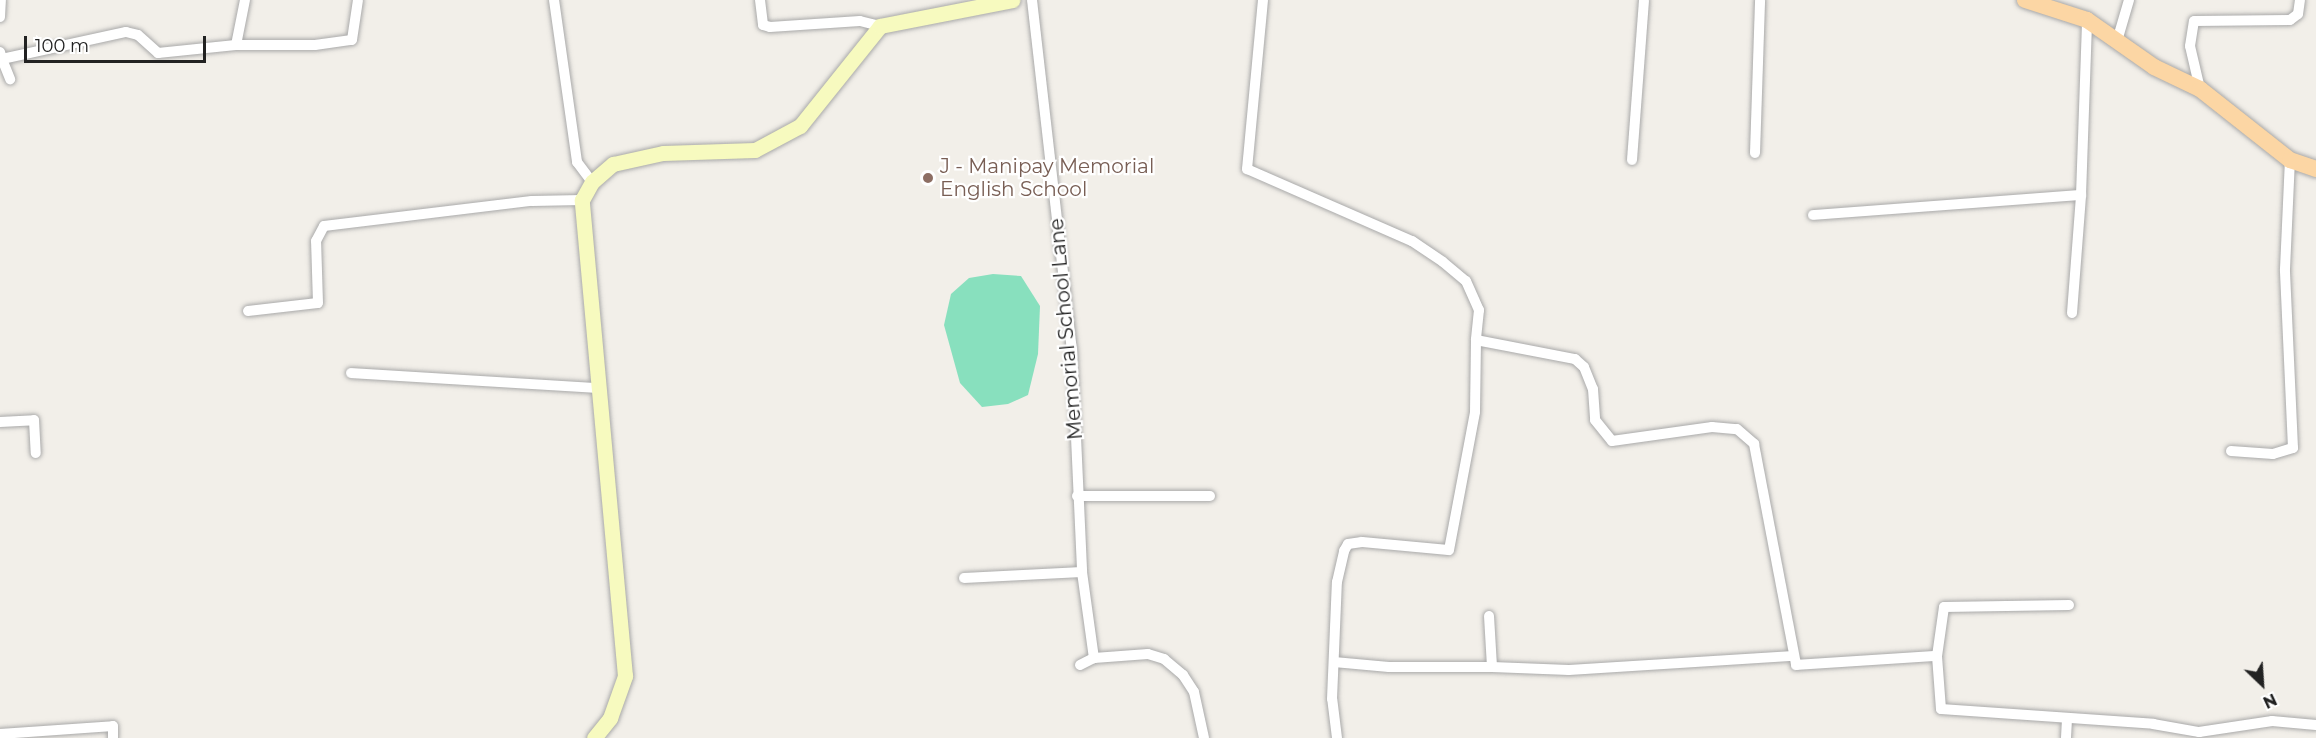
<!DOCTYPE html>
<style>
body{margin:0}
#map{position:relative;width:2316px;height:738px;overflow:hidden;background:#f2efe9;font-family:Montserrat,sans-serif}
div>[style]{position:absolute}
.pitch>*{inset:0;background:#88e0be}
.roads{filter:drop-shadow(0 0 2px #a9a9a9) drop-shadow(0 0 2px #a9a9a9)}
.street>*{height:10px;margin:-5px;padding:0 5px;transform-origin:5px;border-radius:5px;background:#fff}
.secondary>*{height:15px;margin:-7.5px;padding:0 7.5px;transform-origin:7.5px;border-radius:7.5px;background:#f7fabf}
.primary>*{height:16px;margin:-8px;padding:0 8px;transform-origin:8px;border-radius:8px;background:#fcd6a4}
.dots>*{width:16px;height:16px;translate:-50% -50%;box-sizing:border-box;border:3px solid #fff;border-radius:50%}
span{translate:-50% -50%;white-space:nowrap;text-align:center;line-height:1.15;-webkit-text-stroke:4.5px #fff;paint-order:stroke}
.education-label{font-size:20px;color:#785e54}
.left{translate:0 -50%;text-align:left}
.street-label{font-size:20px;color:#222}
.north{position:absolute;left:2232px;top:654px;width:60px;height:60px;-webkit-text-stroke:4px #fff;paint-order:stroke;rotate:155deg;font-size:16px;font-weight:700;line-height:24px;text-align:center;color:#222}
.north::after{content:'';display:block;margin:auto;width:21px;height:27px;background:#222;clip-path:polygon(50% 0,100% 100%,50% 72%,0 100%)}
.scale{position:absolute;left:24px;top:36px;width:182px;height:27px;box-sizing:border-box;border:3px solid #222;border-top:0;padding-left:8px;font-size:18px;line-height:21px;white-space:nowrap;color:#222;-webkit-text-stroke:4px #fff;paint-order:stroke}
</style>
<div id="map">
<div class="pitch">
<div style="clip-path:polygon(993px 274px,1021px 276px,1040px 306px,1038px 354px,1028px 395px,1008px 404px,982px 407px,960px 383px,944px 325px,951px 294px,969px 278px)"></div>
</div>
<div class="roads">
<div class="street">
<div style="left:554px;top:0;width:164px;rotate:81.9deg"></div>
<div style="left:577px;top:162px;width:25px;rotate:53deg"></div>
<div style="left:760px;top:0;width:25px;rotate:83deg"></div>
<div style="left:763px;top:25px;width:7px;rotate:16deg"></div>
<div style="left:770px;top:27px;width:90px;rotate:-3.8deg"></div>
<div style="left:860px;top:21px;width:21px;rotate:14deg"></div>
<div style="left:1032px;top:0;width:351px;rotate:83.5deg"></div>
<div style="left:1072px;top:349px;width:223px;rotate:87.4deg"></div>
<div style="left:1082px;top:572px;width:87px;rotate:82.1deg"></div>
<div style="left:1263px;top:0;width:170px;rotate:95.4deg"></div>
<div style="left:1247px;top:169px;width:180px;rotate:23.6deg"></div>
<div style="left:1412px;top:241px;width:37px;rotate:34deg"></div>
<div style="left:1443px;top:262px;width:30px;rotate:40deg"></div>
<div style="left:1466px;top:281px;width:32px;rotate:66deg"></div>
<div style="left:1479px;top:310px;width:30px;rotate:96deg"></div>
<div style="left:1476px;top:340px;width:101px;rotate:10.9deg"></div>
<div style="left:1575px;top:359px;width:12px;rotate:42deg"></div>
<div style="left:1584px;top:367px;width:24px;rotate:68deg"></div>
<div style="left:1593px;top:389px;width:31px;rotate:86deg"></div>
<div style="left:1595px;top:420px;width:27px;rotate:51deg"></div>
<div style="left:1612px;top:441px;width:101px;rotate:-8deg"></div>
<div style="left:1712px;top:427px;width:25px;rotate:5deg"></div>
<div style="left:1737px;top:429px;width:23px;rotate:41deg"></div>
<div style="left:1754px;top:444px;width:225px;rotate:79.2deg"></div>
<div style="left:1796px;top:665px;width:141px;rotate:-3.7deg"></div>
<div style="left:0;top:17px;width:17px;rotate:-87deg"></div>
<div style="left:2117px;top:41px;width:43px;rotate:-73.7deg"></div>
<div style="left:236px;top:45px;width:46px;rotate:-78.7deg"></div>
<div style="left:0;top:52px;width:7px;rotate:74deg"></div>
<div style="left:2px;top:59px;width:127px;rotate:-12.3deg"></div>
<div style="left:126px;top:32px;width:12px;rotate:14deg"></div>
<div style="left:138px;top:35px;width:27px;rotate:42deg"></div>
<div style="left:158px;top:53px;width:78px;rotate:-5.9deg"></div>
<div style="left:236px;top:45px;width:79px"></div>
<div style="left:315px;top:45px;width:37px;rotate:-8deg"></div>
<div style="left:352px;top:40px;width:40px;rotate:-81.5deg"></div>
<div style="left:2px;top:59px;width:22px;rotate:68deg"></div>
<div style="left:2200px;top:89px;width:44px;rotate:-103.1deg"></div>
<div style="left:2190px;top:46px;width:25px;rotate:-81deg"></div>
<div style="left:2194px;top:21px;width:96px;rotate:-0.6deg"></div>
<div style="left:2290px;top:20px;width:10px;rotate:-37deg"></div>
<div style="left:2298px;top:14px;width:14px;rotate:-82deg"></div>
<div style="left:1755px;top:153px;width:153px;rotate:-88.1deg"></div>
<div style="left:1632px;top:160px;width:160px;rotate:-85.7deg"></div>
<div style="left:1813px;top:215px;width:269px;rotate:-4.3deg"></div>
<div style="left:2081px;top:195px;width:175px;rotate:-88deg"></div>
<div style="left:248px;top:311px;width:70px;rotate:-6.5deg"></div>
<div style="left:318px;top:303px;width:62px;rotate:-91.8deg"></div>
<div style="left:316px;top:241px;width:17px;rotate:-62deg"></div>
<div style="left:324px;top:226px;width:209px;rotate:-6.9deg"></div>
<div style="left:532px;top:201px;width:50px;rotate:-1.1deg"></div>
<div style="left:2072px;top:313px;width:118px;rotate:-85.6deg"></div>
<div style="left:351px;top:373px;width:247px;rotate:3.5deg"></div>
<div style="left:0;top:422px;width:34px;rotate:-3deg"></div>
<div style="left:34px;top:420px;width:33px;rotate:87deg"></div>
<div style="left:2231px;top:451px;width:42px;rotate:4.1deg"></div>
<div style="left:2273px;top:454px;width:21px;rotate:-17deg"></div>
<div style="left:2293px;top:448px;width:179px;rotate:-92.6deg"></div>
<div style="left:2285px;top:269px;width:109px;rotate:-87.4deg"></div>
<div style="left:1077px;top:496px;width:133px"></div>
<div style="left:964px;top:578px;width:118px;rotate:-2.9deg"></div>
<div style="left:2069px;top:605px;width:125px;rotate:179.1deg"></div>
<div style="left:1944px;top:607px;width:49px;rotate:98.1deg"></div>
<div style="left:1937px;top:656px;width:53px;rotate:85.7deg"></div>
<div style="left:1941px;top:709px;width:213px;rotate:4deg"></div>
<div style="left:2153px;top:724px;width:47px;rotate:9.9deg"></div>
<div style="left:2199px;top:732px;width:74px;rotate:-8.6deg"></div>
<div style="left:2272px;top:721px;width:44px;rotate:5.2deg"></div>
<div style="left:1489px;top:616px;width:51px;rotate:86.6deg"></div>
<div style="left:1492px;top:667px;width:77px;rotate:2.2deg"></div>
<div style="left:1569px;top:670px;width:225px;rotate:-3.6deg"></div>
<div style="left:1334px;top:662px;width:55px;rotate:5.2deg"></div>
<div style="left:1389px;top:667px;width:103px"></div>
<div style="left:1080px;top:665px;width:16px;rotate:-27deg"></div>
<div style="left:1094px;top:658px;width:54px;rotate:-4.2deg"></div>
<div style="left:1148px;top:654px;width:17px;rotate:17deg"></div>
<div style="left:1164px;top:659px;width:25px;rotate:40deg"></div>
<div style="left:1183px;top:675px;width:20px;rotate:57deg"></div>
<div style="left:1194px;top:692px;width:47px;rotate:77.7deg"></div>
<div style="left:0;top:734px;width:113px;rotate:-4deg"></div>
<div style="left:113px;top:726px;width:12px;rotate:90deg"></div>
<div style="left:1337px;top:738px;width:39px;rotate:-97deg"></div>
<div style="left:1332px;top:699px;width:117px;rotate:-87.6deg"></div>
<div style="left:1337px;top:582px;width:32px;rotate:-77deg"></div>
<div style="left:1344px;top:551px;width:8px;rotate:-60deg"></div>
<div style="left:1348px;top:544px;width:14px;rotate:-8deg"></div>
<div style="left:1362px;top:542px;width:87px;rotate:5.3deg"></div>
<div style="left:1449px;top:550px;width:140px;rotate:-79.3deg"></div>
<div style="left:1475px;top:412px;width:72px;rotate:-89.2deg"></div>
<div style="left:2066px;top:738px;width:18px;rotate:-87deg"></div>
</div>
<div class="secondary">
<div style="left:594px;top:738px;width:26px;rotate:-51deg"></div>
<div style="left:610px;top:718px;width:45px;rotate:-70.3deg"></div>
<div style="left:625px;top:676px;width:478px;rotate:-95.2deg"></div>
<div style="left:582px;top:200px;width:21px;rotate:-61deg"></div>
<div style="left:592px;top:182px;width:28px;rotate:-41deg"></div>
<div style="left:613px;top:164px;width:51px;rotate:-12.4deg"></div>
<div style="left:663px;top:153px;width:92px;rotate:-1.9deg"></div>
<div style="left:755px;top:150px;width:51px;rotate:-28.1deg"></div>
<div style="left:800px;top:126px;width:128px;rotate:-51.3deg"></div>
<div style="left:880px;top:26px;width:135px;rotate:-11.1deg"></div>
</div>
<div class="primary">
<div style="left:2025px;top:0;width:65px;rotate:17.9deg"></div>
<div style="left:2087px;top:20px;width:82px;rotate:35deg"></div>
<div style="left:2154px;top:67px;width:51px;rotate:25.6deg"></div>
<div style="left:2200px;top:89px;width:115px;rotate:38.3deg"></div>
<div style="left:2290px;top:160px;width:28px;rotate:19deg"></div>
</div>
</div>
<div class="dots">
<div style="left:928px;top:178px;background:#8d6e63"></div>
</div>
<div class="education-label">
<span class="left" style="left:940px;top:178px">J - Manipay Memorial<br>English School</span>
</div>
<div class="street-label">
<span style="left:1066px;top:329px;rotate:-95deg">Memorial School Lane</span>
</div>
<div class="north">N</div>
<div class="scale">100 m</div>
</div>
